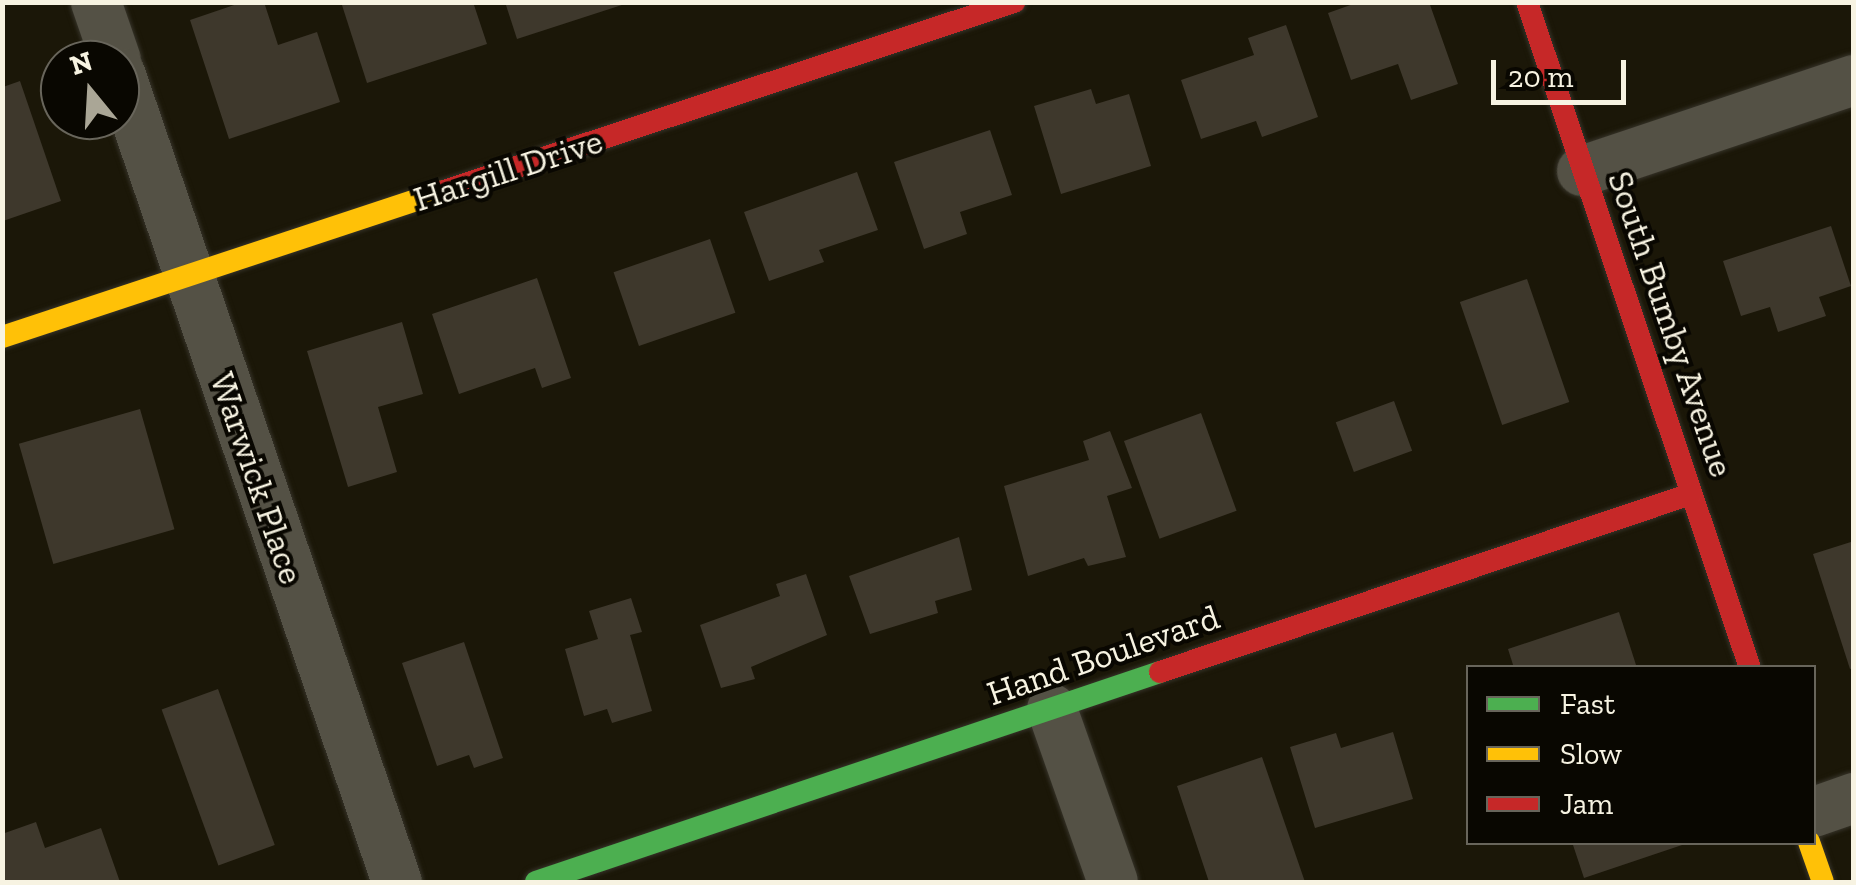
<!DOCTYPE html>
<style>
body{margin:0}
#map{position:relative;width:1856px;height:885px;overflow:hidden;background:#1b1708;font-family:"Zilla Slab",serif}
div>[style]{position:absolute}
.building>*{inset:0;background:#3e382c;transform-origin:0 0}
.roads{filter:drop-shadow(0 0 2px #363329) drop-shadow(0 0 2px #363329)}
.street>*{height:50px;margin:-25px;padding:0 25px;transform-origin:25px;border-radius:25px;background:#545145}
.fast>*{height:22px;margin:-11px;padding:0 11px;transform-origin:11px;border-radius:11px;background:#4caf50}
.slow>*{height:22px;margin:-11px;padding:0 11px;transform-origin:11px;border-radius:11px;background:#ffc107}
.jam>*{height:22px;margin:-11px;padding:0 11px;transform-origin:11px;border-radius:11px;background:#c62828}
span{translate:-50% -50%;white-space:nowrap;text-align:center;line-height:1.15;-webkit-text-stroke:8px #090701;paint-order:stroke}
.street-label{font-size:35px;color:#f7f3e2}
.frame{position:absolute;inset:0;border:5px solid #f7f3e2;pointer-events:none}
.legend{position:absolute;left:1466px;top:665px;width:350px;height:180px;box-sizing:border-box;background:#090701;border:2px solid #68655b;margin:0;padding:12px 18px;list-style:none;font-size:30px;color:#f7f3e2}
.legend li{display:flex;align-items:center;gap:20px;height:50px}
.legend b{width:50px;border:2px solid #68655b}
.north{position:absolute;left:40px;top:40px;width:100px;height:100px;box-sizing:border-box;background:#090701;border:2px solid #68655b;border-radius:50%;rotate:342deg;font-size:28px;font-weight:700;line-height:40px;text-align:center;color:#f7f3e2}
.north::after{content:'';display:block;margin:auto;width:35px;height:45px;background:#aaa696;clip-path:polygon(50% 0,100% 100%,50% 72%,0 100%)}
.scale{position:absolute;left:1491px;top:60px;width:135px;height:45px;box-sizing:border-box;border:5px solid #f7f3e2;border-top:0;padding-left:12px;font-size:30px;line-height:35px;white-space:nowrap;color:#f7f3e2;-webkit-text-stroke:8px #090701;paint-order:stroke}
</style>
<div id="map">
<div class="building">
<div style="clip-path:polygon(243px 2px,264px 2px,278px 45px,317px 32px,340px 102px,229px 139px,190px 20px)"></div>
<div style="clip-path:polygon(341px 2px,473px 2px,487px 44px,367px 83px)"></div>
<div style="clip-path:polygon(505px 2px,628px 2px,628px 3px,517px 39px)"></div>
<div style="clip-path:polygon(1359px 2px,1429px 2px,1458px 84px,1411px 100px,1398px 64px,1351px 80px,1328px 13px)"></div>
<div style="clip-path:polygon(1286px 25px,1318px 117px,1262px 137px,1256px 121px,1201px 139px,1181px 80px,1254px 55px,1248px 38px)"></div>
<div style="clip-path:polygon(20px 81px,61px 201px,3px 221px,3px 87px)"></div>
<div style="clip-path:polygon(1091px 89px,1096px 104px,1129px 94px,1151px 166px,1061px 194px,1034px 106px)"></div>
<div style="clip-path:polygon(990px 130px,1012px 195px,960px 212px,967px 234px,924px 249px,894px 162px)"></div>
<div style="clip-path:polygon(857px 172px,878px 230px,819px 250px,824px 262px,769px 281px,744px 212px)"></div>
<div style="clip-path:polygon(1831px 226px,1851px 286px,1819px 297px,1826px 316px,1778px 332px,1770px 307px,1741px 316px,1723px 261px)"></div>
<div style="left:710px;top:239px;width:78px;height:102px;rotate:71deg"></div>
<div style="clip-path:polygon(537px 278px,571px 378px,542px 388px,535px 368px,459px 394px,432px 314px)"></div>
<div style="left:1527px;top:279px;width:130px;height:71px;rotate:71deg"></div>
<div style="clip-path:polygon(402px 322px,423px 394px,378px 407px,397px 472px,348px 487px,307px 351px)"></div>
<div style="left:1394px;top:401px;width:53px;height:62px;rotate:70deg"></div>
<div style="left:140px;top:409px;width:125px;height:126px;rotate:74deg"></div>
<div style="left:1201px;top:413px;width:104px;height:82px;rotate:70deg"></div>
<div style="clip-path:polygon(1110px 431px,1132px 488px,1107px 496px,1126px 557px,1088px 566px,1084px 558px,1028px 576px,1004px 486px,1089px 460px,1083px 441px)"></div>
<div style="clip-path:polygon(959px 537px,972px 590px,935px 601px,938px 613px,870px 634px,849px 576px)"></div>
<div style="clip-path:polygon(1854px 541px,1854px 668px,1850px 669px,1813px 554px)"></div>
<div style="clip-path:polygon(806px 574px,827px 635px,751px 667px,755px 679px,721px 688px,700px 625px,780px 596px,776px 584px)"></div>
<div style="clip-path:polygon(631px 598px,642px 632px,630px 635px,652px 711px,612px 723px,607px 709px,584px 716px,565px 649px,598px 639px,589px 611px)"></div>
<div style="clip-path:polygon(1619px 612px,1637px 668px,1514px 668px,1508px 649px)"></div>
<div style="clip-path:polygon(464px 642px,503px 758px,474px 768px,469px 755px,437px 766px,402px 663px)"></div>
<div style="left:218px;top:689px;width:166px;height:60px;rotate:70deg"></div>
<div style="clip-path:polygon(1393px 732px,1413px 799px,1315px 828px,1290px 747px,1336px 733px,1341px 748px)"></div>
<div style="clip-path:polygon(1262px 757px,1305px 882px,1209px 882px,1177px 786px)"></div>
<div style="clip-path:polygon(36px 822px,45px 848px,101px 828px,120px 882px,4px 882px,2px 834px)"></div>
<div style="clip-path:polygon(1572px 842px,1688px 842px,1688px 843px,1584px 878px)"></div>
</div>
<div class="roads">
<div class="street">
<div style="left:96px;top:2px;width:61px;rotate:71deg"></div>
<div style="left:120px;top:73px;width:855px;rotate:71.1deg"></div>
<div style="left:1582px;top:171px;width:287px;rotate:-18.5deg"></div>
<div style="left:1052px;top:709px;width:183px;rotate:70.6deg"></div>
<div style="left:1814px;top:812px;width:42px;rotate:-19.3deg"></div>
</div>
<div class="fast">
<div style="left:536px;top:882px;width:658px;rotate:-18.6deg"></div>
</div>
<div class="slow">
<div style="left:2px;top:337px;width:462px;rotate:-18.3deg"></div>
<div style="left:1809px;top:842px;width:42px;rotate:70.7deg"></div>
</div>
<div class="jam">
<div style="left:1527px;top:2px;width:702px;rotate:71.49deg"></div>
<div style="left:441px;top:192px;width:604px;rotate:-18.34deg"></div>
<div style="left:1160px;top:672px;width:560px;rotate:-18.53deg"></div>
</div>
</div>
<div class="street-label">
<span style="left:508px;top:170px;rotate:-18deg">Hargill Drive</span>
<span style="left:1671px;top:324px;rotate:71deg">South Bumby Avenue</span>
<span style="left:257px;top:478px;rotate:71deg">Warwick Place</span>
<span style="left:1103px;top:655px;rotate:-19deg">Hand Boulevard</span>
</div>
<div class="frame"></div>
<ul class="legend">
<li><b style="height:12px;background:#4caf50"></b>Fast</li>
<li><b style="height:12px;background:#ffc107"></b>Slow</li>
<li><b style="height:12px;background:#c62828"></b>Jam</li>
</ul>
<div class="north">N</div>
<div class="scale">20 m</div>
</div>
